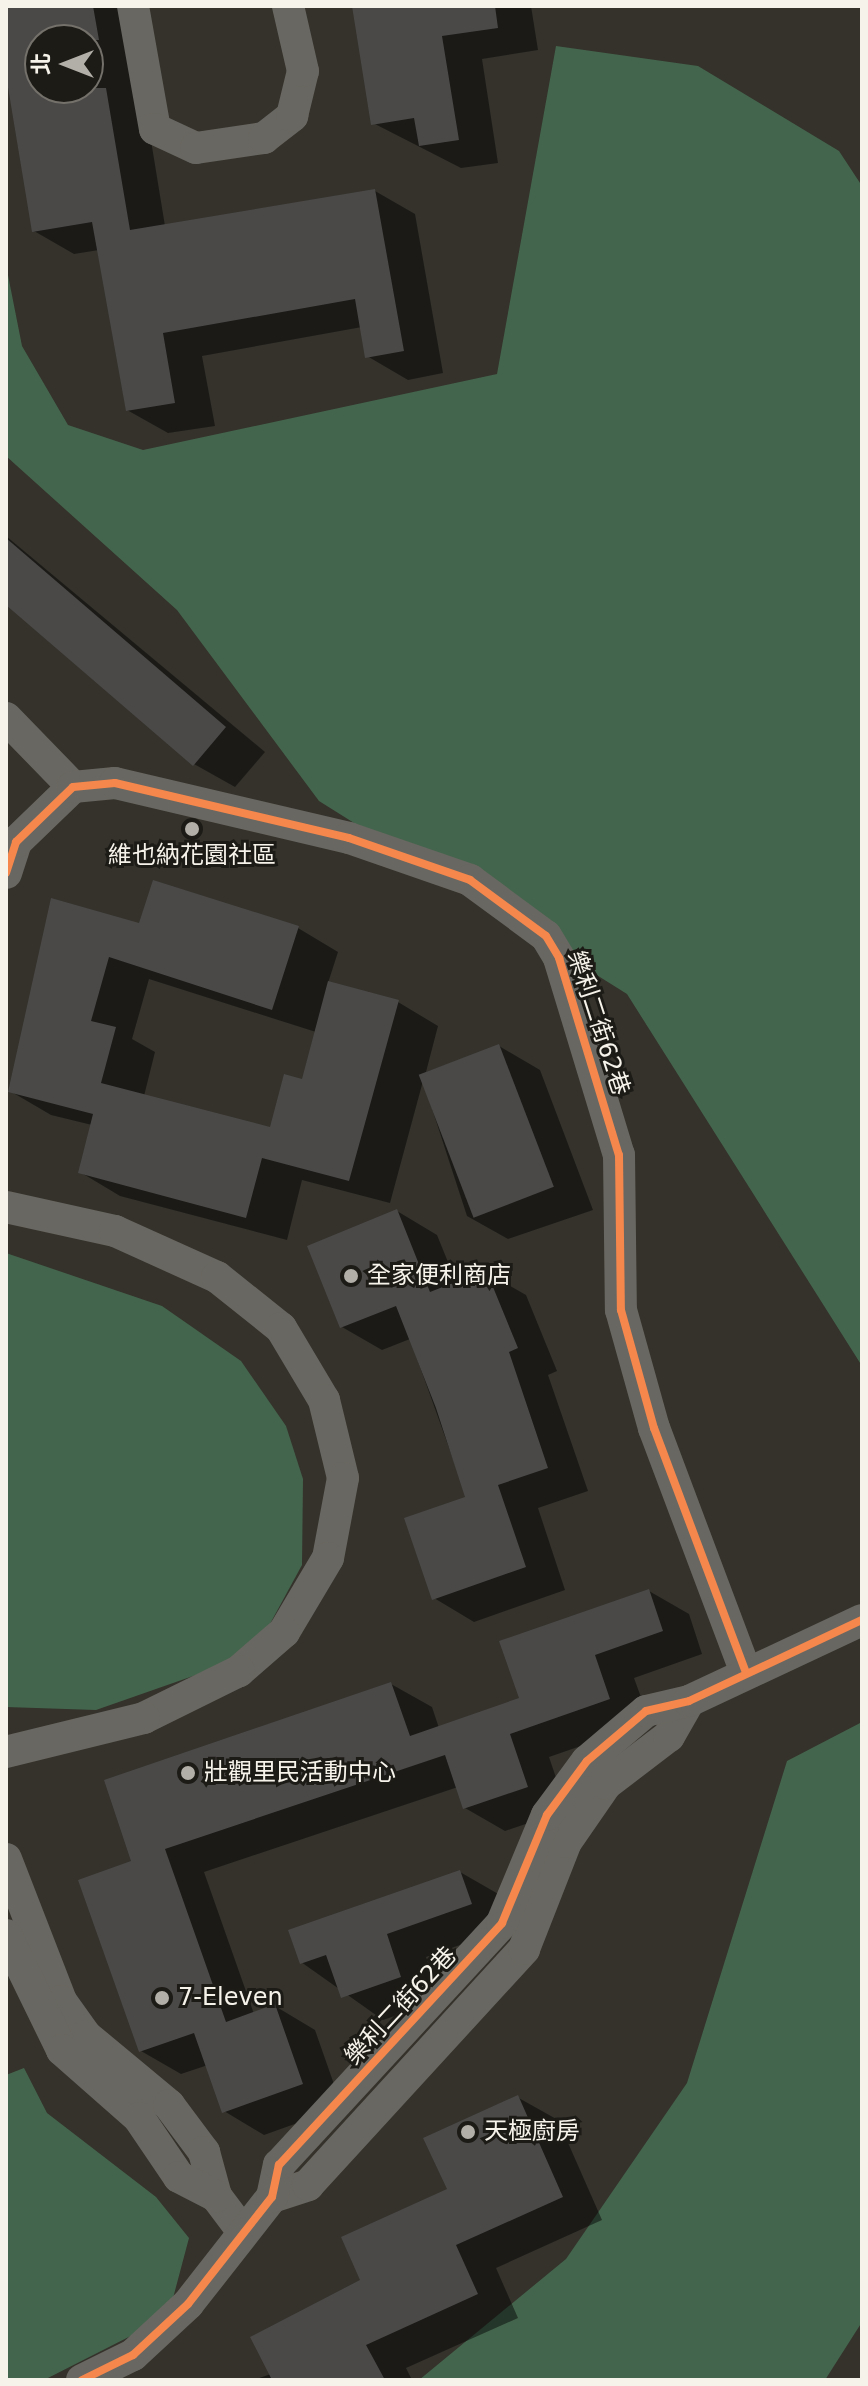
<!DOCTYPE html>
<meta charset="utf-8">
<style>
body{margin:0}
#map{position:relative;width:868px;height:2386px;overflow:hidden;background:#34322b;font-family:"DejaVu Sans","Noto Sans TC",sans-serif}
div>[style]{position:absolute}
.forest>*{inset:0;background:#44654d}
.shadow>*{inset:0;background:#0007}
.building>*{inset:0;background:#4b4948;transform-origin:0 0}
.minor>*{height:32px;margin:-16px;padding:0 16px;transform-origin:16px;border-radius:16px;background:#696761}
.cycleway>*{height:8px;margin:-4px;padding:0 4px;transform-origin:4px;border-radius:4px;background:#f5874c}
.dots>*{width:22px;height:22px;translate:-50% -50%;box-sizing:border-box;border:4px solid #1d1b16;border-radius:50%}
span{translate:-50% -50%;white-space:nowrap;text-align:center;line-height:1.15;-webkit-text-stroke:6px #1d1b16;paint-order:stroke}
.poi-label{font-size:24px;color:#f6f3eb}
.left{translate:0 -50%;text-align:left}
.street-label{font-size:24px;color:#f6f3eb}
.frame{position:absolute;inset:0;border:8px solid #f6f3eb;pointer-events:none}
.north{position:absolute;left:24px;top:24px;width:80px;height:80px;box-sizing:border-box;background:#1d1b16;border:2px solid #74716b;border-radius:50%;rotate:270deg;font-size:22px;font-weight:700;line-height:32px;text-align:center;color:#f6f3eb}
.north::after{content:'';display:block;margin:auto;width:28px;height:36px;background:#b2afa8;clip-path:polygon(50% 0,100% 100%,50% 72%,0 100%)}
</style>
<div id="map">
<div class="forest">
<div style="clip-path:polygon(556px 46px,698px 66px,839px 151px,862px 186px,862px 1366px,627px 994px,319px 801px,177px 610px,6px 456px,6px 265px,22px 346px,68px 425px,143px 450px,497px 374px)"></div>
<div style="clip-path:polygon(6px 1253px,162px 1306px,241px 1361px,286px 1426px,303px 1479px,302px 1565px,253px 1655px,96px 1710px,6px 1707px)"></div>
<div style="clip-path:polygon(862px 1722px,862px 2322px,825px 2380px,419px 2380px,566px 2259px,687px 2083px,787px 1761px)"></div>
<div style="clip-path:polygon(24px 2068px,47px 2113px,156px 2197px,189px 2238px,168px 2317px,44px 2380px,6px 2380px,6px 2075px)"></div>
</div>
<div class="shadow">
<div style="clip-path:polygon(evenodd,6px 6px,129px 6px,165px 226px,375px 191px,415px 214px,443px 373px,408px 380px,367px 356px,362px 327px,202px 356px,215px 426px,168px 433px,127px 410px,99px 250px,74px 254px,34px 231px,6px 63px,6px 6px,40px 40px,88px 40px,88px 88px,40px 88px,40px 40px)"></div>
<div style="clip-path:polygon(355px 6px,531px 6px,538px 50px,482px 59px,498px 163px,461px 168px,373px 123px)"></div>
<div style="clip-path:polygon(6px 536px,265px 752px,235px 787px,194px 764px,6px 602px)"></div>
<div style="clip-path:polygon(evenodd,52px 900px,141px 925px,298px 928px,338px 952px,328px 983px,398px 1002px,438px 1026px,426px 1072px,499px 1046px,540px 1070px,593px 1210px,508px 1239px,467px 1216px,423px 1081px,390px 1203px,302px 1180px,287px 1240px,120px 1196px,80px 1172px,92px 1125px,51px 1115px,10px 1091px,52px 900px,149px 979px,316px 1032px,303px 1081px,271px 1130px,144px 1096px,155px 1052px,132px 1039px,149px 979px)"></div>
<div style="clip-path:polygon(397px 1211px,437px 1235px,457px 1284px,486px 1272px,526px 1295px,557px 1371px,548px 1375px,588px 1491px,538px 1508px,565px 1590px,474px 1622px,434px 1598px,467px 1498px,410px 1339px,382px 1350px,342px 1327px)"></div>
<div style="clip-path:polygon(649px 1591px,689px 1614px,702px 1654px,634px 1678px,650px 1722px,549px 1757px,567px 1810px,505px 1831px,465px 1808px,458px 1787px,204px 1872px,254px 2014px,275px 2006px,315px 2030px,342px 2107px,264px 2135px,224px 2111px,208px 2065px,181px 2074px,141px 2051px,134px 1862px,391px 1684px,432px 1707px,439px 1728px,521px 1699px)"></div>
<div style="clip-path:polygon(460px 1872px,500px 1895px,511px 1927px,426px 1957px,441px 2000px,383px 2020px,301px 1962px)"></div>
<div style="clip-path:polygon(517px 2097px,558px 2120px,602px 2220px,496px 2268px,518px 2318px,406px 2368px,412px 2380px,253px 2380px,271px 2374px,449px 2190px)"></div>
</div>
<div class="building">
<div style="clip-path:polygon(6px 6px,93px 6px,99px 40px,40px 40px,40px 88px,106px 88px,130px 230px,375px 189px,404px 351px,365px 358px,355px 299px,163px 333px,175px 403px,126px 411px,92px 222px,32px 232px,6px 75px)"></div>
<div style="clip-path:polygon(352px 6px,495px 6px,498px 28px,442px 36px,459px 140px,419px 146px,414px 118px,371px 125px)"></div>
<div style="clip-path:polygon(6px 538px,226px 727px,193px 766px,6px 605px)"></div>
<div style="clip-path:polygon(153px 880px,299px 926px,272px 1010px,109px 957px,91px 1021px,116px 1027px,101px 1083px,270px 1127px,284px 1074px,302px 1079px,328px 981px,399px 1000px,349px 1181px,262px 1158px,246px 1218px,78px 1173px,93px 1114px,8px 1092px,51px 898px,139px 923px)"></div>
<div style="left:499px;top:1044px;width:153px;height:86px;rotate:69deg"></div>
<div style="clip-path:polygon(397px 1209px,430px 1292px,486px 1270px,518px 1348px,509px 1352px,548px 1468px,498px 1485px,526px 1567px,432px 1600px,404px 1518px,465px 1497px,436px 1408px,396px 1306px,340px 1328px,307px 1246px)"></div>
<div style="clip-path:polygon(649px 1589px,663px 1631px,595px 1655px,610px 1699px,510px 1734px,528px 1787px,463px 1809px,445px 1755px,165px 1849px,226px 2022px,275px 2004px,303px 2084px,222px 2113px,194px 2033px,139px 2052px,78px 1880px,131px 1861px,104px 1780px,391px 1682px,410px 1736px,519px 1698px,499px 1641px)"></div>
<div style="clip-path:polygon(460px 1870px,472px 1904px,387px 1934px,401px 1977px,341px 1998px,326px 1955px,300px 1964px,288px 1930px)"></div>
<div style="clip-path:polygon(518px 2095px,563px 2197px,456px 2245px,478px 2294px,366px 2345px,385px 2380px,272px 2380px,250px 2337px,360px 2280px,341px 2237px,447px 2189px,423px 2138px)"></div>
</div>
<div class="minor">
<div style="left:133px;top:6px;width:125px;rotate:79.9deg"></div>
<div style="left:155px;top:129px;width:45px;rotate:24.9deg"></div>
<div style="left:196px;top:148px;width:69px;rotate:-8.4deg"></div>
<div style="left:264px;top:138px;width:36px;rotate:-38deg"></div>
<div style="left:292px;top:116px;width:46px;rotate:-76.3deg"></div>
<div style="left:303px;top:71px;width:67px;rotate:-103deg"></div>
<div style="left:6px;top:718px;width:96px;rotate:45.8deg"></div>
<div style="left:6px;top:873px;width:33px;rotate:-72deg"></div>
<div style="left:16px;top:842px;width:79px;rotate:-44deg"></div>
<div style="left:73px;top:787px;width:42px;rotate:-5.4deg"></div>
<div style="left:115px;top:783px;width:240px;rotate:13.2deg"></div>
<div style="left:349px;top:838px;width:128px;rotate:19.1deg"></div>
<div style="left:470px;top:880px;width:94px;rotate:36.4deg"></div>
<div style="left:546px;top:936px;width:26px;rotate:59deg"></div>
<div style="left:559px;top:958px;width:206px;rotate:73.1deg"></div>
<div style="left:619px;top:1155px;width:155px;rotate:89.3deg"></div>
<div style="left:621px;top:1310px;width:123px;rotate:74.4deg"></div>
<div style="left:654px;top:1428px;width:259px;rotate:69.4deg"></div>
<div style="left:6px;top:1207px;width:112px;rotate:12.4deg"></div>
<div style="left:115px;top:1231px;width:112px;rotate:24.3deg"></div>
<div style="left:217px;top:1277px;width:82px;rotate:38.6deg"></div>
<div style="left:281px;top:1328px;width:84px;rotate:59.2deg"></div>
<div style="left:324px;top:1400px;width:80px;rotate:76.3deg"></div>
<div style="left:343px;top:1478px;width:81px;rotate:100.6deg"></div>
<div style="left:328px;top:1558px;width:86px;rotate:120.7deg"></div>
<div style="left:284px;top:1632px;width:60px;rotate:139.1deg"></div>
<div style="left:239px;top:1671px;width:106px;rotate:153.7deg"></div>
<div style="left:144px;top:1718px;width:142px;rotate:166.2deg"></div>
<div style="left:6px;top:1859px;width:152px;rotate:68.8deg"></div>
<div style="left:61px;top:2001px;width:43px;rotate:54.5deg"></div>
<div style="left:86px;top:2036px;width:108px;rotate:39.7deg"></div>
<div style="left:169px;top:2105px;width:59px;rotate:53.3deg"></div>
<div style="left:204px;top:2152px;width:46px;rotate:74.7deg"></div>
<div style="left:216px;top:2196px;width:45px;rotate:53.1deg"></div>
<div style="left:6px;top:1935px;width:128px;rotate:64deg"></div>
<div style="left:62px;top:2050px;width:103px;rotate:41.4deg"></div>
<div style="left:139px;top:2118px;width:71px;rotate:55.9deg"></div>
<div style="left:179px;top:2177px;width:42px;rotate:27.2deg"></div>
<div style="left:272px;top:2197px;width:38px;rotate:-18deg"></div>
<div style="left:308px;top:2185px;width:320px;rotate:-47.5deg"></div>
<div style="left:524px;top:1949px;width:115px;rotate:-68.6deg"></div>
<div style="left:566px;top:1842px;width:70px;rotate:-55.4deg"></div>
<div style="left:606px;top:1784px;width:79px;rotate:-37.3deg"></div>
<div style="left:669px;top:1736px;width:40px;rotate:-60.3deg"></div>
<div style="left:82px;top:2380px;width:57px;rotate:-26.1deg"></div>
<div style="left:133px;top:2355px;width:75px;rotate:-42.8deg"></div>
<div style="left:188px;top:2304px;width:136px;rotate:-51.9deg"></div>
<div style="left:272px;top:2197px;width:33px;rotate:-78deg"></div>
<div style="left:279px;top:2165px;width:329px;rotate:-47.3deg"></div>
<div style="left:502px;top:1923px;width:117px;rotate:-67.4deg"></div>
<div style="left:547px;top:1815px;width:67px;rotate:-53.5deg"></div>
<div style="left:587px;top:1761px;width:77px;rotate:-40.3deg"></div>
<div style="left:646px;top:1711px;width:44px;rotate:-13.1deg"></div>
<div style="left:689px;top:1701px;width:191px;rotate:-25.1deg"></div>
</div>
<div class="cycleway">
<div style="left:6px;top:873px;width:33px;rotate:-72deg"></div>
<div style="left:16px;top:842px;width:79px;rotate:-44deg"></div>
<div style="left:73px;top:787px;width:42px;rotate:-5.4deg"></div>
<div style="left:115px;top:783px;width:240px;rotate:13.2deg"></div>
<div style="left:349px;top:838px;width:128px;rotate:19.1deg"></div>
<div style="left:470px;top:880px;width:94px;rotate:36.4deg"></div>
<div style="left:546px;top:936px;width:26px;rotate:59deg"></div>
<div style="left:559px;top:958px;width:206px;rotate:73.1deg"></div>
<div style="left:619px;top:1155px;width:155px;rotate:89.3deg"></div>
<div style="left:621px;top:1310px;width:123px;rotate:74.4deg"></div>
<div style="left:654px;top:1428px;width:259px;rotate:69.4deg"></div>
<div style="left:82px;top:2380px;width:57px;rotate:-26.1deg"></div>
<div style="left:133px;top:2355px;width:75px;rotate:-42.8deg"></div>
<div style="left:188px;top:2304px;width:136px;rotate:-51.9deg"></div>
<div style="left:272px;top:2197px;width:33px;rotate:-78deg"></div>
<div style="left:279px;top:2165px;width:329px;rotate:-47.3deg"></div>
<div style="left:502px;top:1923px;width:117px;rotate:-67.4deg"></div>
<div style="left:547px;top:1815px;width:67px;rotate:-53.5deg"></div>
<div style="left:587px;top:1761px;width:77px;rotate:-40.3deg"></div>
<div style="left:646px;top:1711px;width:44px;rotate:-13.1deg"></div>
<div style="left:689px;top:1701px;width:191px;rotate:-25.1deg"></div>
</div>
<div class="dots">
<div style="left:192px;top:829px;background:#b2afa8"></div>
<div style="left:351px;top:1276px;background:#b2afa8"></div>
<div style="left:188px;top:1773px;background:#b2afa8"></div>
<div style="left:162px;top:1998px;background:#b2afa8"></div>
<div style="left:468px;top:2132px;background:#b2afa8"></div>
</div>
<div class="poi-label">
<span style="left:192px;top:856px">維也納花園社區</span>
<span class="left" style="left:367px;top:1276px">全家便利商店</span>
<span class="left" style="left:204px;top:1773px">壯觀里民活動中心</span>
<span class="left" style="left:178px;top:1998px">7-Eleven</span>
<span class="left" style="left:484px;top:2132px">天極廚房</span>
</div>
<div class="street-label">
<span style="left:598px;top:1023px;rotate:72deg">樂利二街62巷</span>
<span style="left:401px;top:2006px;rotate:-47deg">樂利二街62巷</span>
</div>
<div class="frame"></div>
<div class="north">北</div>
</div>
